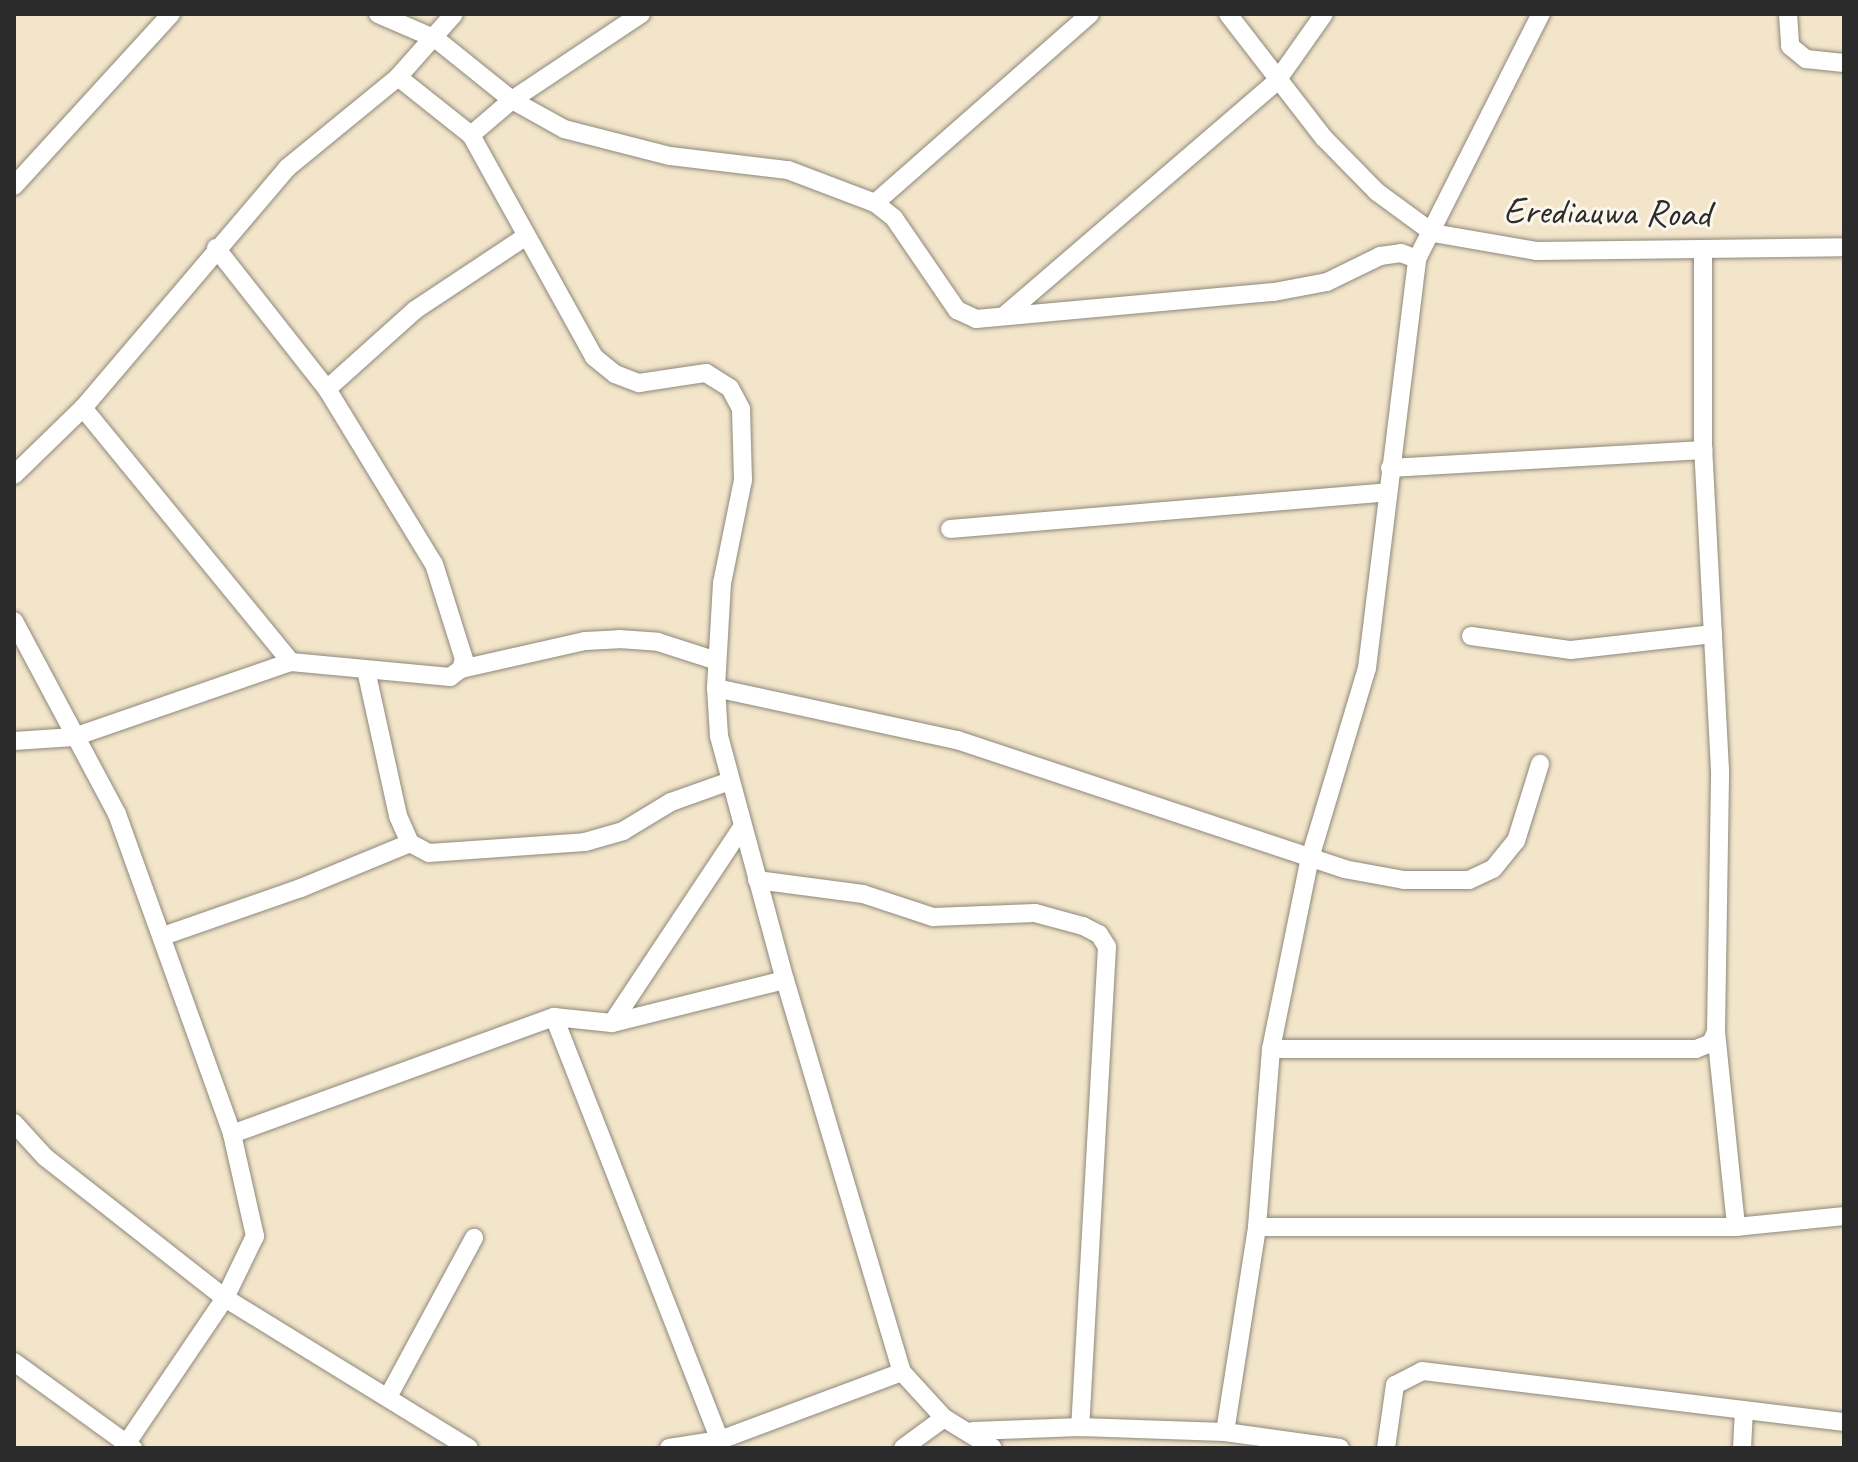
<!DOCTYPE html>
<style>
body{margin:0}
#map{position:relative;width:1858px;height:1462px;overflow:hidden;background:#f2e5ca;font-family:Caveat,sans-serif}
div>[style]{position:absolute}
.roads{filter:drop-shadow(0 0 2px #8e887a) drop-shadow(0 0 2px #8e887a)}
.minor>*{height:18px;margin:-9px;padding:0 9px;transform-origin:9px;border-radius:9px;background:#fff}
span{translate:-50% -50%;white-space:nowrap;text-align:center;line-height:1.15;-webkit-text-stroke:6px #fbf7ec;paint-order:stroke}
.street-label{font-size:38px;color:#2b2b2b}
.frame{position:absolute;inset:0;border:16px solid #2b2b2b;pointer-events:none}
</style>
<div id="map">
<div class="roads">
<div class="minor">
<div style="left:378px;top:14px;width:63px;rotate:23.3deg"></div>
<div style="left:436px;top:39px;width:97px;rotate:38.8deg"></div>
<div style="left:512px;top:100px;width:60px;rotate:29.1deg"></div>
<div style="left:564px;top:129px;width:109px;rotate:14.3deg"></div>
<div style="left:670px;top:156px;width:119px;rotate:6.8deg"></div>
<div style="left:788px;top:170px;width:93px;rotate:20.8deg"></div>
<div style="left:875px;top:203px;width:24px;rotate:38deg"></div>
<div style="left:894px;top:218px;width:112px;rotate:55.6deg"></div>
<div style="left:957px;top:310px;width:21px;rotate:25deg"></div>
<div style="left:976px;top:319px;width:299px;rotate:-5.2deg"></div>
<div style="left:1274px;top:292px;width:54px;rotate:-10.7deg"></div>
<div style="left:1327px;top:282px;width:59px;rotate:-26.1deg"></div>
<div style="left:1380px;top:256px;width:21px;rotate:-8deg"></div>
<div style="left:1401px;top:253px;width:17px;rotate:21deg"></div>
<div style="left:1228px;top:14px;width:157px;rotate:52.3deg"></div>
<div style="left:1324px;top:138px;width:76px;rotate:45.5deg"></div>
<div style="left:1377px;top:192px;width:69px;rotate:36.2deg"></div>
<div style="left:1433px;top:233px;width:106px;rotate:9.8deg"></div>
<div style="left:1537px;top:251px;width:307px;rotate:-0.7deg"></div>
<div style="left:1788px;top:14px;width:32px;rotate:86deg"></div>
<div style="left:1790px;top:46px;width:21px;rotate:39deg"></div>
<div style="left:1806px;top:59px;width:38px;rotate:6deg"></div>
<div style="left:398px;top:77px;width:93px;rotate:38.5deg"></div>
<div style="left:471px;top:135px;width:254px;rotate:61deg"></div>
<div style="left:594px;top:357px;width:27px;rotate:39deg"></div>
<div style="left:615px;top:374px;width:26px;rotate:21deg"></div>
<div style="left:639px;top:383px;width:68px;rotate:-8.5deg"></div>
<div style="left:706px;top:373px;width:28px;rotate:32deg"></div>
<div style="left:730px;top:388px;width:24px;rotate:62deg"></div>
<div style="left:741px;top:409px;width:71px;rotate:88.4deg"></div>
<div style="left:743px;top:480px;width:105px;rotate:101.5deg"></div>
<div style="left:722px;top:583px;width:105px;rotate:93.3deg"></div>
<div style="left:716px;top:688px;width:48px;rotate:86.4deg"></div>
<div style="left:719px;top:736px;width:253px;rotate:74.9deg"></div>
<div style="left:785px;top:980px;width:409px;rotate:73.4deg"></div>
<div style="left:902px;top:1372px;width:62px;rotate:47.6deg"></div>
<div style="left:944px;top:1418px;width:57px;rotate:31.5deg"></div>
<div style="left:471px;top:135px;width:54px;rotate:-40.5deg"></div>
<div style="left:512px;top:100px;width:155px;rotate:-33.7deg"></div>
<div style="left:14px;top:186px;width:233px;rotate:-47.6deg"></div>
<div style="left:875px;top:203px;width:286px;rotate:-41.3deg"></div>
<div style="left:216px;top:248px;width:179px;rotate:51.8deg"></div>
<div style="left:327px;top:389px;width:205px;rotate:58.6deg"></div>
<div style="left:434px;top:564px;width:100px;rotate:72.5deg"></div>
<div style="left:464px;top:659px;width:10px;rotate:107deg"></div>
<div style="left:1005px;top:315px;width:357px;rotate:-40.7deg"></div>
<div style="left:1276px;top:82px;width:83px;rotate:-54.8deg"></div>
<div style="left:327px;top:389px;width:118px;rotate:-41.9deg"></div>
<div style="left:415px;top:310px;width:132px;rotate:-33.6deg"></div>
<div style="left:83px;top:408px;width:328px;rotate:50.7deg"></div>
<div style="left:1390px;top:468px;width:314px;rotate:-3.3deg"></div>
<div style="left:14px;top:475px;width:96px;rotate:-44.2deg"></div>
<div style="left:83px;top:408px;width:315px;rotate:-49.6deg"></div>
<div style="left:287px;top:168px;width:144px;rotate:-39.3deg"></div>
<div style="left:398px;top:77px;width:84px;rotate:-48.4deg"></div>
<div style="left:950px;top:529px;width:439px;rotate:-4.8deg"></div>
<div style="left:14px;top:621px;width:219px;rotate:61.9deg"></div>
<div style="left:117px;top:814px;width:340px;rotate:70.2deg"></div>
<div style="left:232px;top:1134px;width:105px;rotate:77.3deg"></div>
<div style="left:255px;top:1236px;width:69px;rotate:115.8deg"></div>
<div style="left:225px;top:1298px;width:175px;rotate:124.1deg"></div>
<div style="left:1471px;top:636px;width:101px;rotate:8deg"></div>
<div style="left:1571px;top:650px;width:143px;rotate:-6.4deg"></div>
<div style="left:366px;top:670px;width:149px;rotate:77.6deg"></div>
<div style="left:398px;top:816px;width:30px;rotate:66deg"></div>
<div style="left:410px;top:843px;width:21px;rotate:28deg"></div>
<div style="left:429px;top:853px;width:156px;rotate:-4deg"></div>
<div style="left:585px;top:842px;width:40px;rotate:-16deg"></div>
<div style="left:623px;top:831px;width:56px;rotate:-31.1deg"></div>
<div style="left:671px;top:802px;width:63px;rotate:-19.6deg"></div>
<div style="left:716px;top:688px;width:247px;rotate:12.2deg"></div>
<div style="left:957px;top:740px;width:408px;rotate:18.4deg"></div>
<div style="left:1344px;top:869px;width:61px;rotate:10.4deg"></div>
<div style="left:1404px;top:880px;width:65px"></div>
<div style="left:1469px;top:880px;width:26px;rotate:-25deg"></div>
<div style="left:1493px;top:869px;width:36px;rotate:-51deg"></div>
<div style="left:1516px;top:841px;width:81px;rotate:-72.7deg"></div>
<div style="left:14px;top:741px;width:60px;rotate:-3.8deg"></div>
<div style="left:74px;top:737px;width:230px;rotate:-19.1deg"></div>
<div style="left:291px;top:662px;width:160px;rotate:5.4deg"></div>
<div style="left:450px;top:677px;width:14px;rotate:-36deg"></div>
<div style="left:461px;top:669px;width:127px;rotate:-12.7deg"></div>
<div style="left:585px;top:641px;width:34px;rotate:-3deg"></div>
<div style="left:619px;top:639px;width:39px;rotate:4deg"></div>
<div style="left:658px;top:642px;width:62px;rotate:17.9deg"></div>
<div style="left:757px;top:880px;width:107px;rotate:7.5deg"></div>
<div style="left:863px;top:894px;width:74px;rotate:18.2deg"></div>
<div style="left:933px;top:917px;width:102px;rotate:-2.2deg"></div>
<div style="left:1035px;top:913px;width:50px;rotate:15.2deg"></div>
<div style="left:1083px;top:926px;width:18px;rotate:27deg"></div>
<div style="left:1099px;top:934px;width:15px;rotate:58deg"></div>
<div style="left:1107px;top:947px;width:481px;rotate:93.2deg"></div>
<div style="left:163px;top:936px;width:146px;rotate:-19.2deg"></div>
<div style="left:301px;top:888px;width:118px;rotate:-22.4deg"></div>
<div style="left:554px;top:1017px;width:454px;rotate:68.6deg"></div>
<div style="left:612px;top:1023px;width:235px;rotate:-56.4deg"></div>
<div style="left:1716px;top:1032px;width:196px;rotate:84.1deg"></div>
<div style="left:1271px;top:1049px;width:425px"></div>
<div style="left:1696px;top:1049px;width:16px;rotate:-22deg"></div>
<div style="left:1711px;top:1043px;width:12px;rotate:-66deg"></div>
<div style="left:1716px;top:1032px;width:262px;rotate:-89.1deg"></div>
<div style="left:1720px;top:770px;width:320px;rotate:-93deg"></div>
<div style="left:1703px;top:450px;width:201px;rotate:-90deg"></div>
<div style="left:14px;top:1123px;width:46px;rotate:47.6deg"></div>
<div style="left:45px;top:1157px;width:229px;rotate:38.1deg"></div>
<div style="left:225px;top:1298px;width:286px;rotate:31.6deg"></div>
<div style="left:232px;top:1134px;width:343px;rotate:-20deg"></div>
<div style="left:554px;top:1017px;width:58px;rotate:5.9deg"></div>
<div style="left:612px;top:1023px;width:178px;rotate:-14deg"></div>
<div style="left:1257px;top:1227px;width:479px"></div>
<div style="left:1736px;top:1227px;width:109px;rotate:-5.8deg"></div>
<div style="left:14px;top:1362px;width:147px;rotate:35.9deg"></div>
<div style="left:388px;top:1397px;width:181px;rotate:-61.6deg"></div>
<div style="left:973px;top:1431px;width:107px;rotate:-2.1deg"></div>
<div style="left:1080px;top:1427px;width:145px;rotate:2deg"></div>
<div style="left:1225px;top:1432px;width:116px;rotate:7.9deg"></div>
<div style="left:1225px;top:1432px;width:207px;rotate:-81.1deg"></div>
<div style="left:1257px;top:1227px;width:179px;rotate:-85.5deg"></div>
<div style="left:1271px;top:1049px;width:195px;rotate:-78.5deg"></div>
<div style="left:1310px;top:858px;width:198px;rotate:-73.3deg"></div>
<div style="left:1367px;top:668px;width:412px;rotate:-83deg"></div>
<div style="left:1417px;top:259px;width:275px;rotate:-63.2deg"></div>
<div style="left:669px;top:1448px;width:52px;rotate:-8.9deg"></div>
<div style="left:720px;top:1440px;width:194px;rotate:-20.5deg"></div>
<div style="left:903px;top:1448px;width:51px;rotate:-36.2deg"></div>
<div style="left:1386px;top:1448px;width:64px;rotate:-81.9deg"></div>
<div style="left:1395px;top:1385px;width:30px;rotate:-27deg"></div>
<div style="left:1422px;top:1371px;width:425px;rotate:6.9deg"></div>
<div style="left:1742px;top:1448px;width:35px;rotate:-87deg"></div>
</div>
</div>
<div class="street-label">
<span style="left:1607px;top:212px;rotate:1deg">Erediauwa Road</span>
</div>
<div class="frame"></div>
</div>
